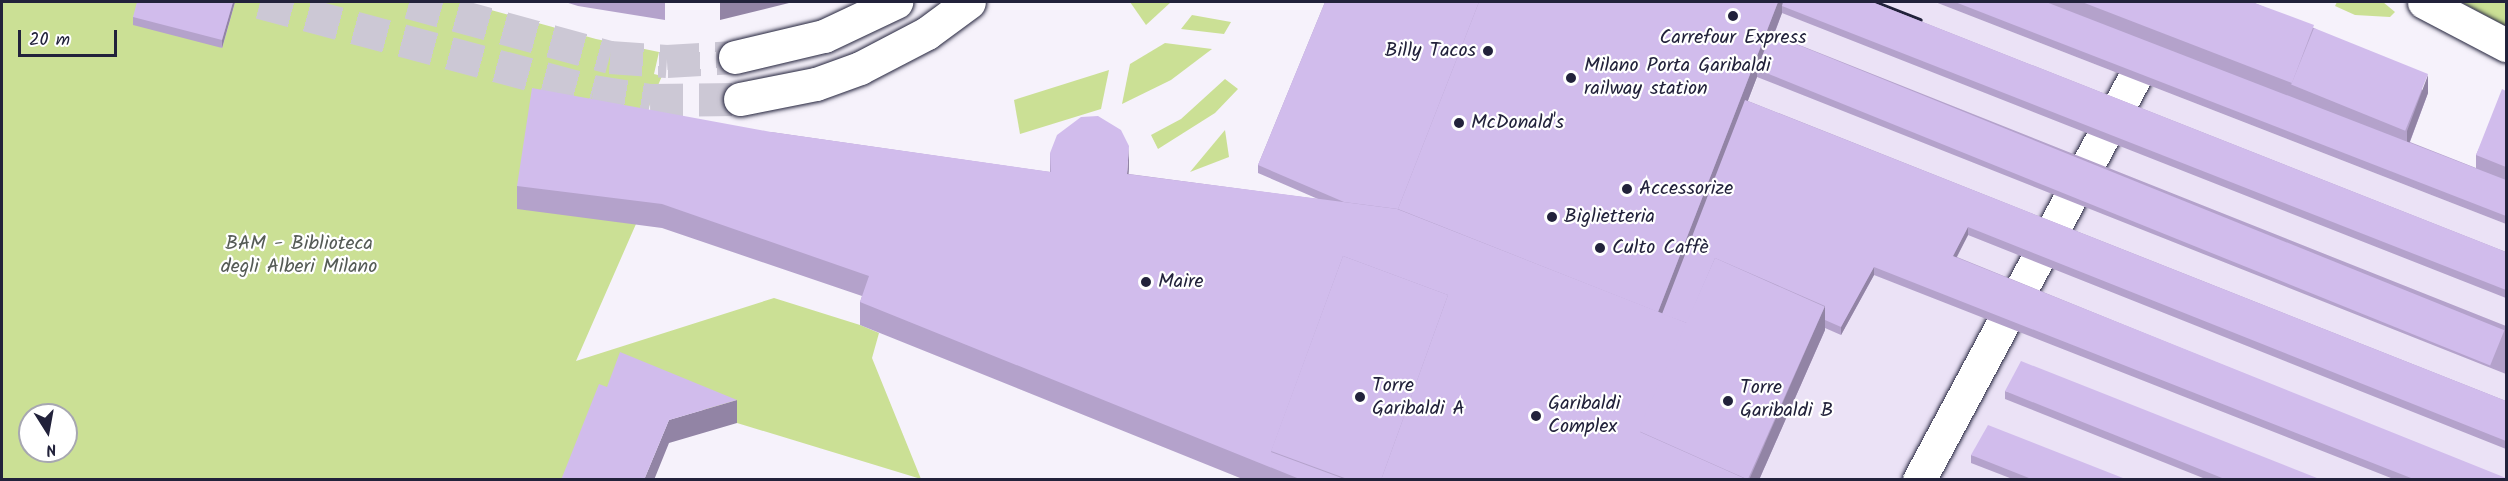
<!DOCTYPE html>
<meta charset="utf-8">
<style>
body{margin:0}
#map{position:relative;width:2508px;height:481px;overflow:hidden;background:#f6f2fb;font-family:Kalam,sans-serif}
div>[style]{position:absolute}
.built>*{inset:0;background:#ebe2f6}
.green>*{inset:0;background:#cbe095}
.secondary-tunnel>*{height:33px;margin-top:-16.5px;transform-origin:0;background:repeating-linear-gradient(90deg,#ccc8d5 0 33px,transparent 0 49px)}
.roads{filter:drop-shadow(0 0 2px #22223b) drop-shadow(0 0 2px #22223b)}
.minor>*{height:33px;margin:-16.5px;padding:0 16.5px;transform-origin:16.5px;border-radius:16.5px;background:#fff}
.secondary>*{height:33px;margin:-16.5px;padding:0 16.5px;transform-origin:16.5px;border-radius:16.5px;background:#fff}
.rail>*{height:4.5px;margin:-2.25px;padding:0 2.25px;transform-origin:2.25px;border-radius:2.25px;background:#22223b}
.wall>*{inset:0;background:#b4a2cb}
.shaded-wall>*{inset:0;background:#9284a5}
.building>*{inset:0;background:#d1bcec;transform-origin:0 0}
.dots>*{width:16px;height:16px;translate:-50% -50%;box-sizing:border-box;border:3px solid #fff;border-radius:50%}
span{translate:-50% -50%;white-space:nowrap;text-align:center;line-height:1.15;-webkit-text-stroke:4.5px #fff;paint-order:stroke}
.poi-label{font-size:20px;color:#22223b}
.right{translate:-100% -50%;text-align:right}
.left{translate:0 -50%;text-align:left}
.park-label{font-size:20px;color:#555b56}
.frame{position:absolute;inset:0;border:3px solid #22223b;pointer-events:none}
.north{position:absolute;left:18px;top:403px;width:60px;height:60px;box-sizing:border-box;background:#fff;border:2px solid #a7a7b1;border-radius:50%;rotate:169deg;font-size:16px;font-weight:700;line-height:24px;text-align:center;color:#22223b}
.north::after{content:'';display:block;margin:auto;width:21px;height:27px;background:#22223b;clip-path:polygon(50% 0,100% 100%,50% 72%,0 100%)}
.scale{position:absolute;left:18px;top:30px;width:99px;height:27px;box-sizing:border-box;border:3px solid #22223b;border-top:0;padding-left:8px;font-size:18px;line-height:21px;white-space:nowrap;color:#22223b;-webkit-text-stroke:4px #fff;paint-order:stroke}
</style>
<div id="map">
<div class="built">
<div style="clip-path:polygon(1786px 2px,1935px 2px,2506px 224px,2506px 479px,1605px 480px)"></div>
</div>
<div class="green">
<div style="clip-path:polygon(evenodd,2px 2px,139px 2px,222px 48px,235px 2px,462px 2px,596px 39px,659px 52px,654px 74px,662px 76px,601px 219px,636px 224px,576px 361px,774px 298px,860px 325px,879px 333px,872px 358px,921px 479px,737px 423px,620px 376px,570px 479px,2px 479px,2px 2px,30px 415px,66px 415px,66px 451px,30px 451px,30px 415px)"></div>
<div style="clip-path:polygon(1130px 2px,1171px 2px,1146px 25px)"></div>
<div style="clip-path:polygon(2337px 2px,2383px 2px,2395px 12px,2390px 17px,2355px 15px,2335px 6px)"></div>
<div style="clip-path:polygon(2461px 2px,2506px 2px,2506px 26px)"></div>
<div style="clip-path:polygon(1192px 15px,1231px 22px,1224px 34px,1181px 29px)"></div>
<div style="clip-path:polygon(1165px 43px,1212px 49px,1171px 80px,1122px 104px,1130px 64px)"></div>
<div style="clip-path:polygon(1109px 70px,1101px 109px,1020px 134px,1014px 100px)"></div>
<div style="clip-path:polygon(1225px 79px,1238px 89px,1215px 113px,1158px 149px,1151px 135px,1181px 119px)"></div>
<div style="clip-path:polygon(1225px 130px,1229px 157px,1190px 172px)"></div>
</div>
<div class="secondary-tunnel">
<div style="left:260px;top:2px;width:345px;rotate:15deg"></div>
<div style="left:593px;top:91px;width:58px;rotate:9deg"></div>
<div style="left:650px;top:100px;width:90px;rotate:-0.6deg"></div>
<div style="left:409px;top:2px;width:208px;rotate:15.3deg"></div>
<div style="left:610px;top:57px;width:57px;rotate:4deg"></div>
<div style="left:667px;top:61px;width:68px;rotate:-3.4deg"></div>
</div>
<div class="roads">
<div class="minor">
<div style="left:1919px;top:480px;width:542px;rotate:-61.83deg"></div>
</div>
<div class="secondary">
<div style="left:2424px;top:2px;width:93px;rotate:27.7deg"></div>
<div style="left:735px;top:57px;width:91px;rotate:-13.3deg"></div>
<div style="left:824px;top:36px;width:80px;rotate:-25.3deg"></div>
<div style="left:740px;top:99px;width:77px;rotate:-11.2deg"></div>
<div style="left:816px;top:84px;width:47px;rotate:-20deg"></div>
<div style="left:860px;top:68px;width:76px;rotate:-27.6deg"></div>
<div style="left:927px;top:33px;width:52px;rotate:-36.4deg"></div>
</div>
</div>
<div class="rail">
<div style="left:1874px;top:2px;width:49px;rotate:21.4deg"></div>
</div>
<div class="wall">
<div style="clip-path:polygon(235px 2px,222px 48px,133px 25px,133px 17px)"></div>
<div style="clip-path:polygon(565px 2px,665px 2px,665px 20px,578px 6px)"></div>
<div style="clip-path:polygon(1325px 2px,1872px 2px,2506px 252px,2506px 298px,1782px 13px,1774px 35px,2506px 326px,2506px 374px,1757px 77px,1748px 101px,2506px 401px,2506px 449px,1968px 235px,1957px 257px,2506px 480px,2396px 480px,1874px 275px,1841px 335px,1825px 328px,1825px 330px,1759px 480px,1245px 480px,860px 325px,860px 302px,862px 296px,662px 228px,517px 209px,517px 186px,771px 132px,1050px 172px,1050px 153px,1129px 174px,1318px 199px,1258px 173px,1258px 165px)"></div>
<div style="clip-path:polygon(1935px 2px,2252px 2px,2314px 28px,2428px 93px,2410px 142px,2476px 168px,2476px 155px,2506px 91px,2506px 224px)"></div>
<div style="clip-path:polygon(2005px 391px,2322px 480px,2208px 480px,2005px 399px)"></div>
<div style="clip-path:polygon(1971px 455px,2128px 480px,2015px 480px,1971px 463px)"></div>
</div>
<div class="shaded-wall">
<div style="clip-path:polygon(233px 2px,235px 2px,222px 48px,222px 40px)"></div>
<div style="clip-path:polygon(720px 2px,793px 2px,720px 20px)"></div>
<div style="clip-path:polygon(1778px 2px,1786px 2px,1782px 6px,1782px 13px,1760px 70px,1757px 69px,1757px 77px,1660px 326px,1658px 312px)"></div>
<div style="clip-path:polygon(2428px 75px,2428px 93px,2407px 149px,2407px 131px)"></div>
<div style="clip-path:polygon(1129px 146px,1129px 169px,1127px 197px,1127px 174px)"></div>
<div style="clip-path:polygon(1968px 227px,1968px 235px,1953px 264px,1953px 256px)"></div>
<div style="clip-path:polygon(1874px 267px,1874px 275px,1841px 335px,1841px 327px)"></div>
<div style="clip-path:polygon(1825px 306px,1825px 330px,1759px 480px,1749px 480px)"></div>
<div style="clip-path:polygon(737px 400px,737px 423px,669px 443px,654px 480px,644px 480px,669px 420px)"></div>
</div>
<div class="building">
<div style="clip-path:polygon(137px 2px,233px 2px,222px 40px,133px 17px)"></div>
<div style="clip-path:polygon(1325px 2px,1479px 2px,1398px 209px,1344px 202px,1258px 165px)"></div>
<div style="clip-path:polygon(1479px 2px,1778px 2px,1658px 312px,1398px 209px)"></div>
<div style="clip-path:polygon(1783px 2px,1872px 2px,2506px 252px,2506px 290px,1782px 6px)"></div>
<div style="clip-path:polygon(1955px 2px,2046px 2px,2506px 180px,2506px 216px)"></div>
<div style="clip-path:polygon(2082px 2px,2252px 2px,2314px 25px,2292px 83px)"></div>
<div style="left:2314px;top:28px;width:123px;height:61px;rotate:22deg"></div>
<div style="left:1771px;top:34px;width:791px;height:38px;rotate:22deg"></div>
<div style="clip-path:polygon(532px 88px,771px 132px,1051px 172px,1050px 153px,1057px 135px,1081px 117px,1098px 116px,1121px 130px,1129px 146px,1127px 174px,1397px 209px,1687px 323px,1640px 432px,1748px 480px,1381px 480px,1448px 295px,1343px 256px,1271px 452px,1347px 480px,1302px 480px,860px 302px,869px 276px,662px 204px,517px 186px)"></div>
<div style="clip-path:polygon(2502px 89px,2506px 91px,2506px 167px,2476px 155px)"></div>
<div style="clip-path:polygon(1745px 100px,2506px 401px,2506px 441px,1968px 227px,1953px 256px,2506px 478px,2506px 480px,2416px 480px,1874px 267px,1841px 327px,1825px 320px,1825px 306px,1715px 258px,1687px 323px,1662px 314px)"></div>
<div style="clip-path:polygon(1343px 256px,1448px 295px,1381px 480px,1350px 480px,1271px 451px)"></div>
<div style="left:1715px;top:258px;width:120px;height:189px;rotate:24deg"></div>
<div style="clip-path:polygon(620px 352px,737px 400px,669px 420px,644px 480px,561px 480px,599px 384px,607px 387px)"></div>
<div style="clip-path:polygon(2021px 361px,2322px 480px,2227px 480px,2005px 391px)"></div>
<div style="clip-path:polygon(1988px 425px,2128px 480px,2034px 480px,1971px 455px)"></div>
</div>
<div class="dots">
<div style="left:1733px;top:16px;background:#22223b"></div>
<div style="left:1488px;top:51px;background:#22223b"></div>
<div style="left:1571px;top:78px;background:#22223b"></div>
<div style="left:1459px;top:123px;background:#22223b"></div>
<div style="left:1627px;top:189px;background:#22223b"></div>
<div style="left:1552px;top:217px;background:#22223b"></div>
<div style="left:1600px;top:248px;background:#22223b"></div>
<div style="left:1146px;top:282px;background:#22223b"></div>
<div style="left:1360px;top:397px;background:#22223b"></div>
<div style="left:1728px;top:401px;background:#22223b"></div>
<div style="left:1536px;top:416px;background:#22223b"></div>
</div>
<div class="poi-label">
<span style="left:1733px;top:38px">Carrefour Express</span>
<span class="right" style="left:1476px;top:51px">Billy Tacos</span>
<span class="left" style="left:1584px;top:78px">Milano Porta Garibaldi<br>railway station</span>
<span class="left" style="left:1471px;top:123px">McDonald's</span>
<span class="left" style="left:1639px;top:189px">Accessorize</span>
<span class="left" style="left:1564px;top:217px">Biglietteria</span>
<span class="left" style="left:1612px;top:248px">Culto Caffè</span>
<span class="left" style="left:1158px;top:282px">Maire</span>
<span class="left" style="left:1372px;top:398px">Torre<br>Garibaldi A</span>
<span class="left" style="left:1740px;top:400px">Torre<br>Garibaldi B</span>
<span class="left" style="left:1548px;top:416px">Garibaldi<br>Complex</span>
</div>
<div class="park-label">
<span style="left:299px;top:256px">BAM - Biblioteca<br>degli Alberi Milano</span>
</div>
<div class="frame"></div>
<div class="north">N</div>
<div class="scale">20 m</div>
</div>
